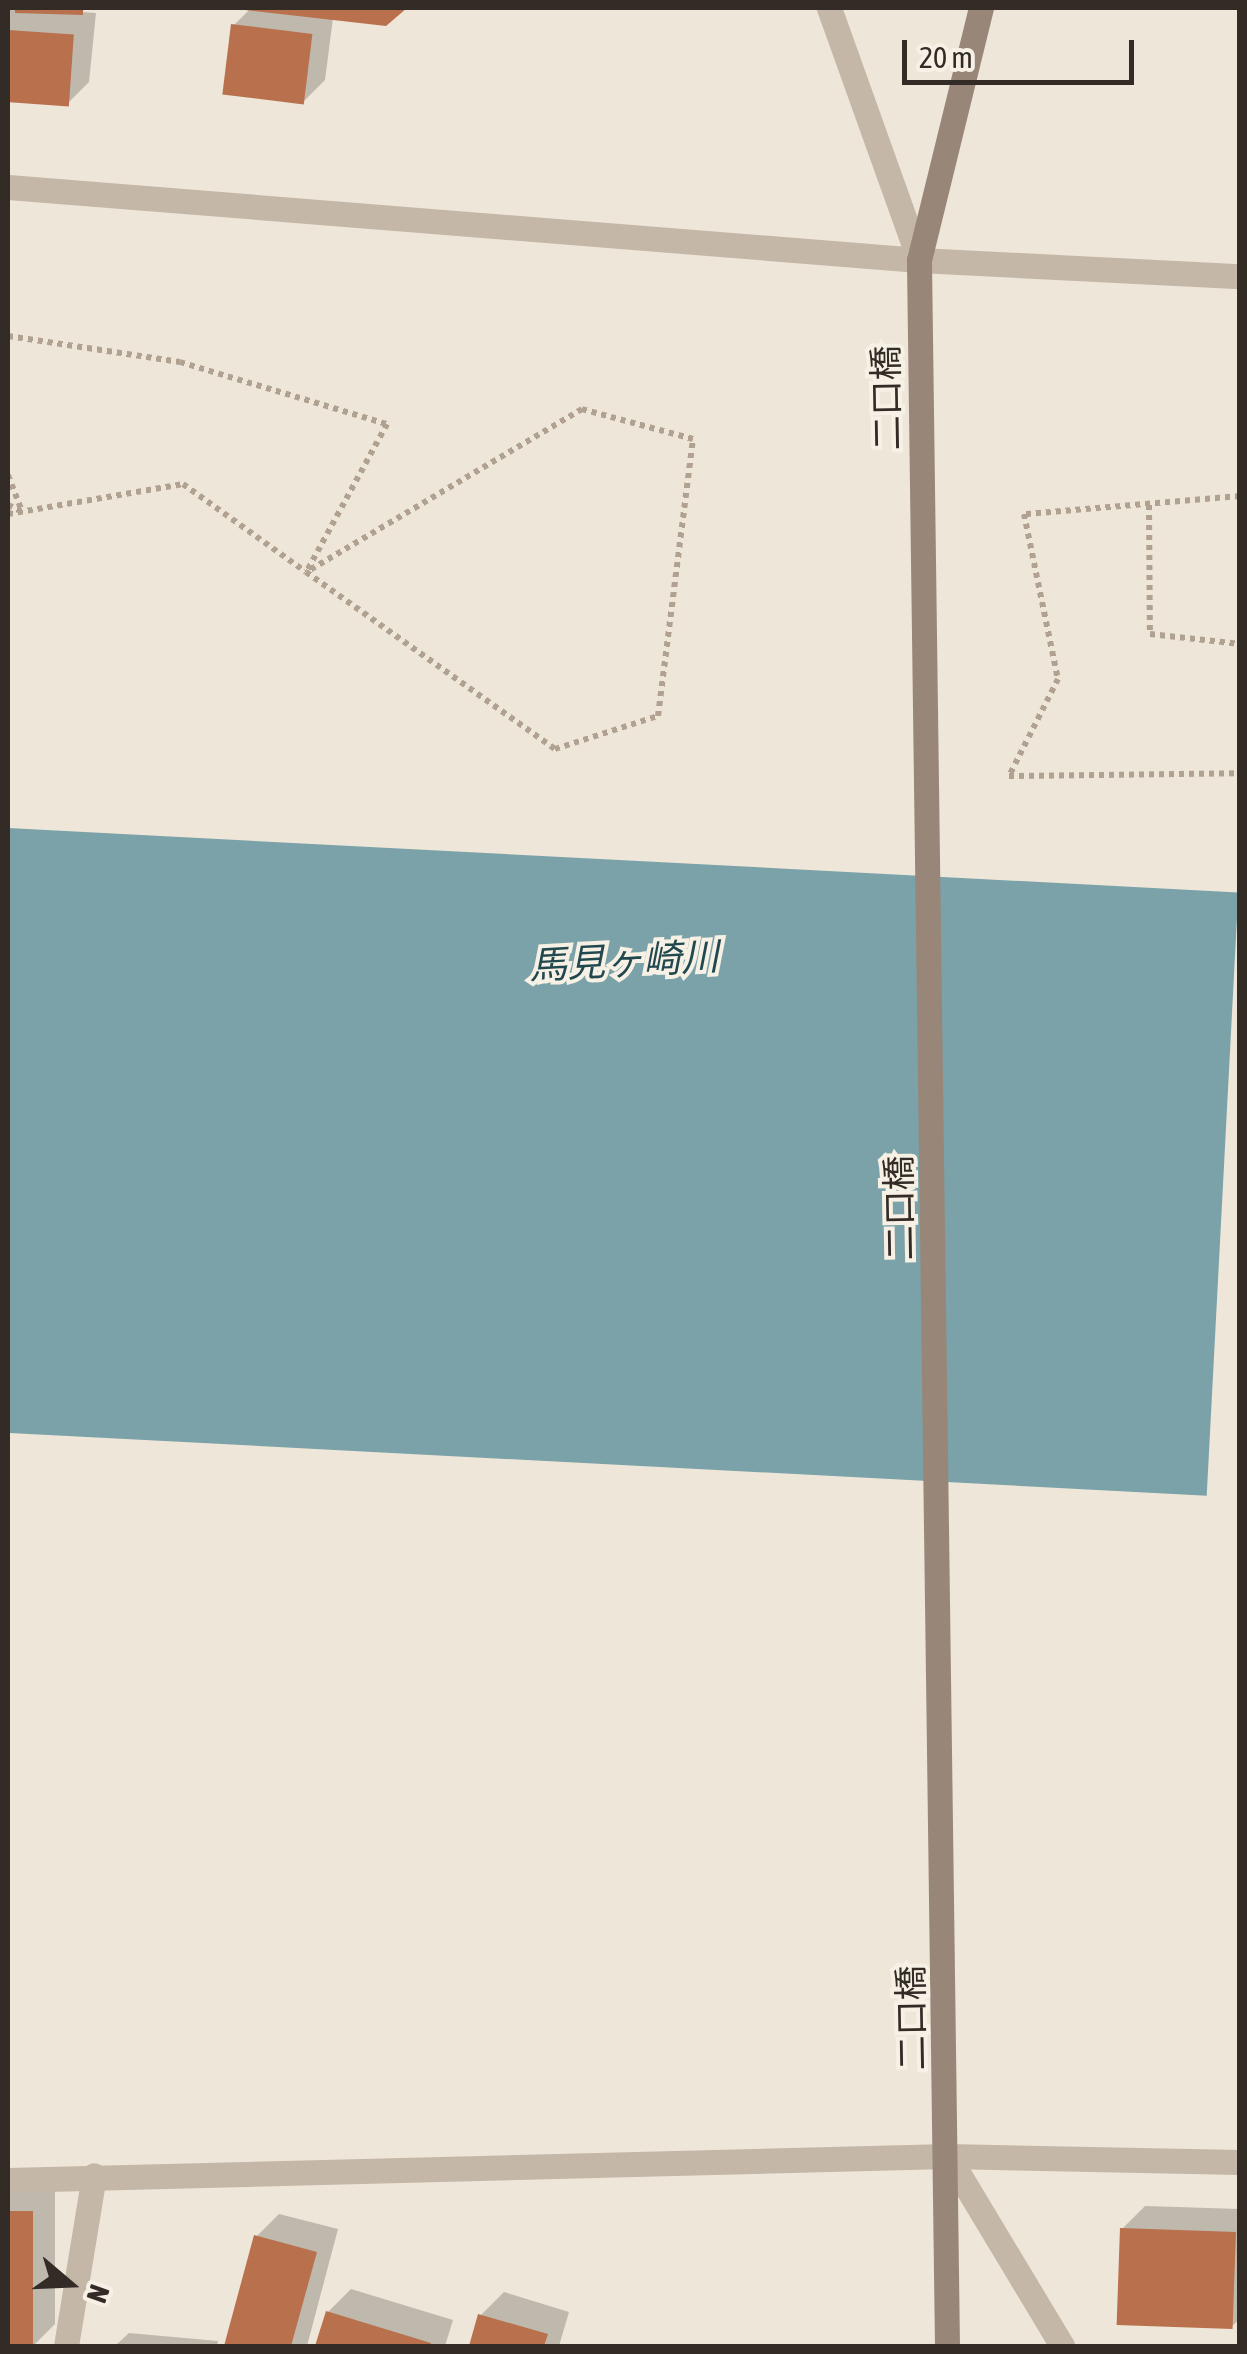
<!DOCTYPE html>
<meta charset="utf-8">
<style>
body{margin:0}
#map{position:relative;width:1247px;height:2354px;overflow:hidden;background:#eee6d9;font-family:"Asap Condensed","Noto Sans JP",sans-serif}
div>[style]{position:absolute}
.water>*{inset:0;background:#7ba2a8;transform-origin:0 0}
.shadow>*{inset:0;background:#0003}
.building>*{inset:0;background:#b9704c;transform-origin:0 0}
.path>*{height:6px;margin-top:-3px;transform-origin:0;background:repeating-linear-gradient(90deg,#b0a191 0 5px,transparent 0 10px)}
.lane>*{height:25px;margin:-12.5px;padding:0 12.5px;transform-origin:12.5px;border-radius:12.5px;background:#c5b7a7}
.street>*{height:25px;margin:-12.5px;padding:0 12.5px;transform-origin:12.5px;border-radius:12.5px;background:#c5b7a7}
.secondary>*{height:25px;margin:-12.5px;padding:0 12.5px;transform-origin:12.5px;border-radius:12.5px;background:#988779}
span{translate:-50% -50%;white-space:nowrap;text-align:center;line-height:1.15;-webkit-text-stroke:8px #f6f0e5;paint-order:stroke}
.street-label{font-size:35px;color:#322b26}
.water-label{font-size:38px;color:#21484f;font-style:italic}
.frame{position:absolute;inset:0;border:10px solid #322b26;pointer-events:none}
.north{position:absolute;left:20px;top:2234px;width:100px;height:100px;-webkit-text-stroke:8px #f6f0e5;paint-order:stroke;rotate:109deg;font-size:28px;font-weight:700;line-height:40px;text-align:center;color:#322b26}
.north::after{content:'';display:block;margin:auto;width:35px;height:45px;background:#322b26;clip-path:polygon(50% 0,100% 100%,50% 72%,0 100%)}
.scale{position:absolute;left:902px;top:40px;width:232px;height:45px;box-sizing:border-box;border:5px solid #322b26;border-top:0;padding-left:12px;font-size:30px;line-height:35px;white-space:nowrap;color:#322b26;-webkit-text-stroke:8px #f6f0e5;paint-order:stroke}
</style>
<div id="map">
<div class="water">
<div style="left:8px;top:828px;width:1232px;height:604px;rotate:3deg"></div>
</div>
<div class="shadow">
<div style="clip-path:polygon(8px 8px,86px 8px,82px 12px,96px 13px,89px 82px,66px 105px,8px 99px)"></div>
<div style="clip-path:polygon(233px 8px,405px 8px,385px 24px,333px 18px,325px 80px,302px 103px,234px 25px,249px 10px)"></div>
<div style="clip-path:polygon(8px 2189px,55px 2189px,55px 2324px,33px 2346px,8px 2346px)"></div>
<div style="clip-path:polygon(1145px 2206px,1240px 2209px,1240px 2319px,1231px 2327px,1122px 2229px)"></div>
<div style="clip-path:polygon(279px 2214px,338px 2229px,307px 2346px,227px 2346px,256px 2237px)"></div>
<div style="clip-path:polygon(351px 2289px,453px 2320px,445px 2346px,318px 2346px,328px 2312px)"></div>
<div style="clip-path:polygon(504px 2292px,569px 2312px,559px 2346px,471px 2346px,481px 2315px)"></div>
<div style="clip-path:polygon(129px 2333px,218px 2341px,217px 2346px,115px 2346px)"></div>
</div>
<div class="building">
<div style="clip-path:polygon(15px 8px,83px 8px,83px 15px,15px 13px)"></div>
<div style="clip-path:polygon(227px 8px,407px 8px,386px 26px)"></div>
<div style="left:231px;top:24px;width:82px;height:71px;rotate:7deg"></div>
<div style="left:8px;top:30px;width:66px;height:72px;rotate:4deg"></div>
<div style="left:8px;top:2211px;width:25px;height:135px"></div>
<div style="left:1120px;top:2228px;width:116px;height:97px;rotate:2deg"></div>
<div style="clip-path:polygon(254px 2235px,317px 2252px,291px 2346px,224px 2346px)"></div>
<div style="clip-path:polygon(326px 2311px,431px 2343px,430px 2346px,315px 2346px)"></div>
<div style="clip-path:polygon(478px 2314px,548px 2334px,544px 2346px,469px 2346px)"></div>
</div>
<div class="path">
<div style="left:8px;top:336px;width:174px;rotate:8.6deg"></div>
<div style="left:180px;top:362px;width:216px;rotate:16.7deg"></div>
<div style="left:387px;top:424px;width:167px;rotate:118.6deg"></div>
<div style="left:8px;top:475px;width:40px;rotate:69deg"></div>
<div style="left:1240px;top:496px;width:217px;rotate:175.2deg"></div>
<div style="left:1024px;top:514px;width:168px;rotate:78.4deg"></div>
<div style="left:1058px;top:679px;width:109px;rotate:116.8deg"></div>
<div style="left:1009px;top:776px;width:231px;rotate:-0.7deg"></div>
<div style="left:8px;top:505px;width:14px;rotate:25deg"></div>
<div style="left:1149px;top:505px;width:129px;rotate:89.6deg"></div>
<div style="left:1150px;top:634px;width:91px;rotate:6.3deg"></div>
<div style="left:8px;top:514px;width:178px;rotate:-9.7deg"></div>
<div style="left:183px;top:484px;width:151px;rotate:35.6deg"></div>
<div style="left:306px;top:572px;width:305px;rotate:35.4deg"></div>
<div style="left:555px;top:749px;width:108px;rotate:-17.8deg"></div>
<div style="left:658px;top:716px;width:279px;rotate:-82.8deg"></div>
<div style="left:693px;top:439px;width:115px;rotate:-164.9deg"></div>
<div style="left:582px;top:409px;width:321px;rotate:149.4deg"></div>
</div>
<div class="lane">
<div style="left:8px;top:2180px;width:940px;rotate:-1.46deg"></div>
<div style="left:948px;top:2156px;width:222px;rotate:59deg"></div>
<div style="left:66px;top:2346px;width:173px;rotate:-80.7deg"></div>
</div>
<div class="street">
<div style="left:829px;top:8px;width:268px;rotate:70.3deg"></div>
<div style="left:8px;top:187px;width:914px;rotate:4.58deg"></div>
<div style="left:919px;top:260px;width:321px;rotate:2.9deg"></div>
<div style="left:948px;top:2156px;width:292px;rotate:1.2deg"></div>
</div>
<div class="secondary">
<div style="left:947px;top:2346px;width:2086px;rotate:-90.77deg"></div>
<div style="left:919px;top:260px;width:260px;rotate:-76.2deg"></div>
</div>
<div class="street-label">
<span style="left:886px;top:398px;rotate:-91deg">二口橋</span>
<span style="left:899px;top:1208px;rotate:-91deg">二口橋</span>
<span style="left:911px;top:2018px;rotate:-91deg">二口橋</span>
</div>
<div class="water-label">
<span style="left:624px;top:961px;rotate:-3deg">馬見ヶ崎川</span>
</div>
<div class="frame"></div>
<div class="north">N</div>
<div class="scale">20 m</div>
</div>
